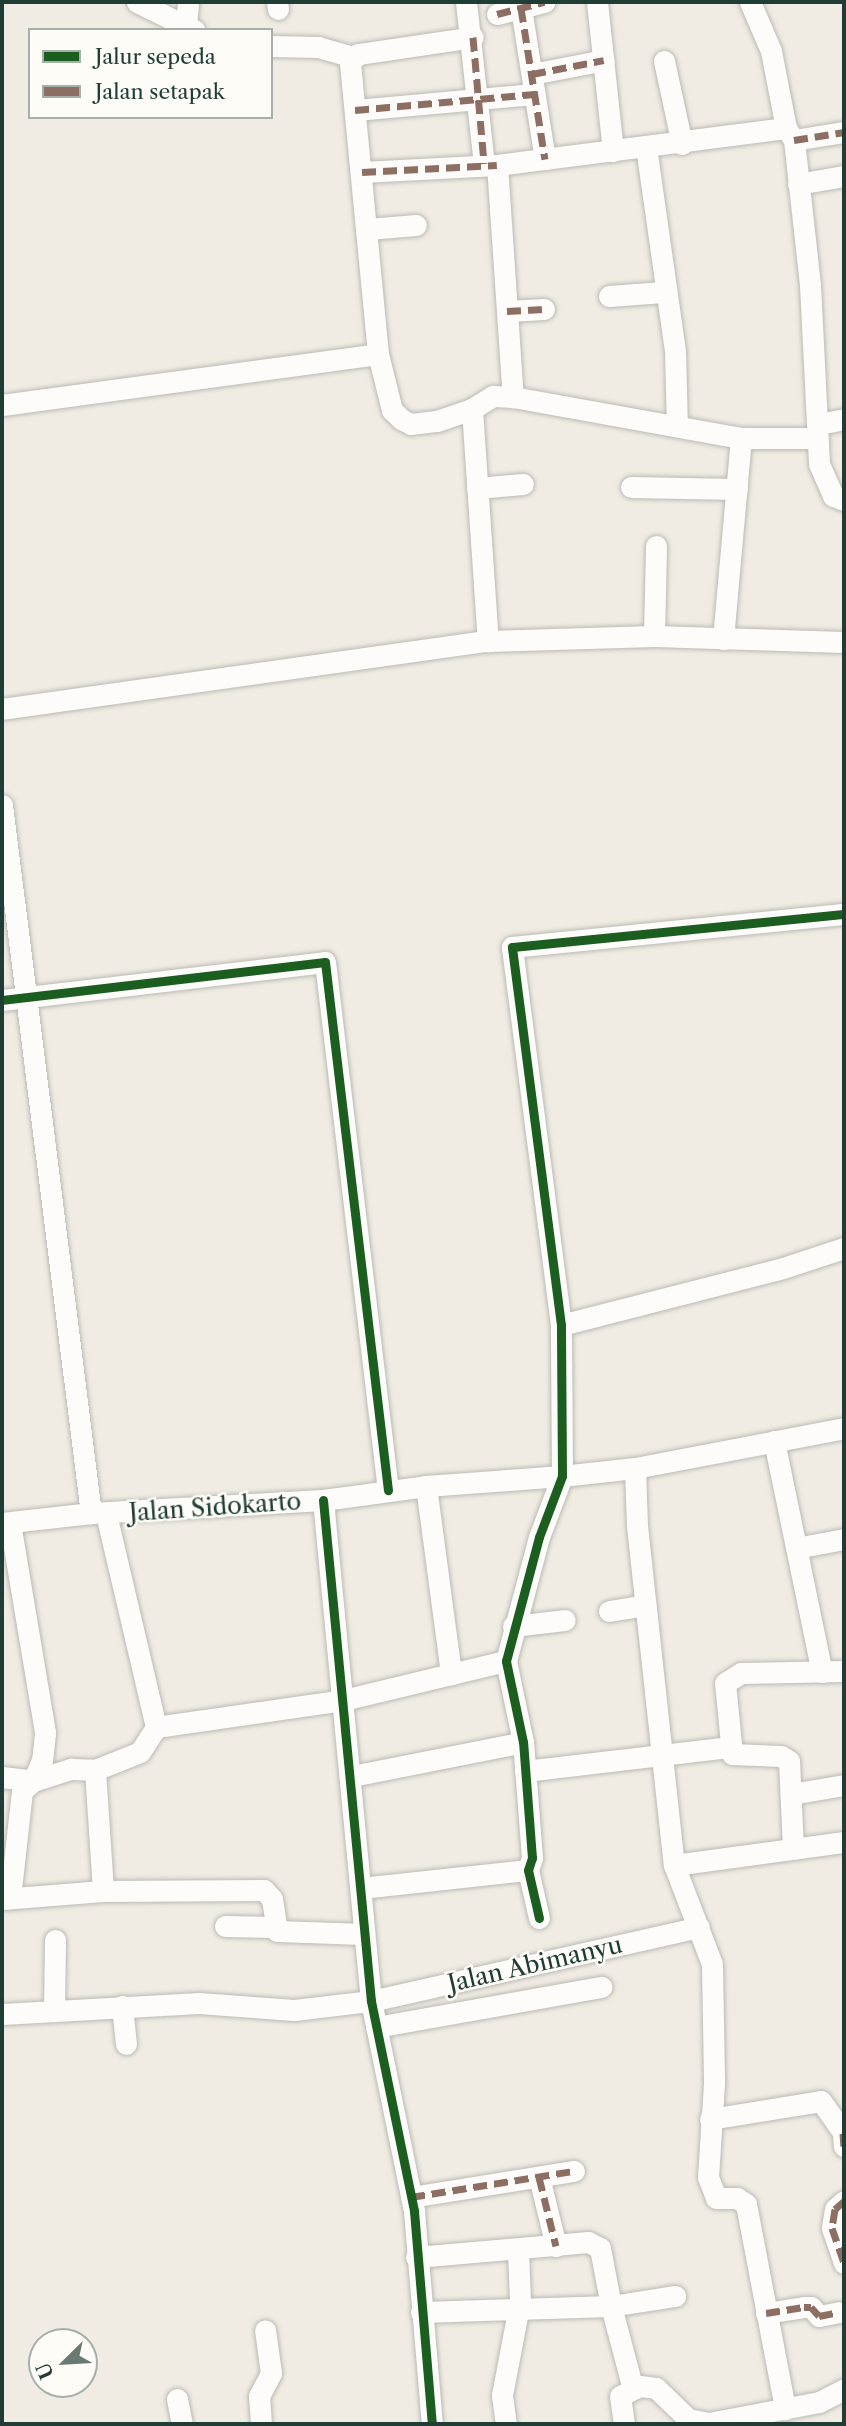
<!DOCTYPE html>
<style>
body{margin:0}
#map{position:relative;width:846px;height:2426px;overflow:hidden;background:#f0ece3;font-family:"Libre Caslon Text",serif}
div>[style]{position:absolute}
.roads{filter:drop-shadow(0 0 2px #babab4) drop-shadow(0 0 2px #babab4)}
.minor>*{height:21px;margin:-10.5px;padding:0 10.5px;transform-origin:10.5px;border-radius:10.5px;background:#fdfcfb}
.quiet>*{height:7px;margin-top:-3.5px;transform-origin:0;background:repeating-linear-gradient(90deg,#8d6e63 0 14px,transparent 0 21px)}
.cycleway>*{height:9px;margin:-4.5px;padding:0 4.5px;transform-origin:4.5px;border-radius:4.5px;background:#1b5e20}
span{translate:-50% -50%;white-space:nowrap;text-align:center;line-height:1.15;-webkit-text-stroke:5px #fdfcf7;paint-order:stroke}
.street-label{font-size:24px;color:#1f3d34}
.frame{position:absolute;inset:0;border:4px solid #1f3d34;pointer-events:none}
.legend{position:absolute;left:28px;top:28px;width:245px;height:91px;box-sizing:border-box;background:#fdfcf7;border:2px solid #a4b0a9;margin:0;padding:9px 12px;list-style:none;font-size:21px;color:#1f3d34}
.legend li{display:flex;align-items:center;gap:14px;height:35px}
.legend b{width:35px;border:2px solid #a4b0a9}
.north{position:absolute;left:28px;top:2328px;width:70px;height:70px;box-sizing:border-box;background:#fdfcf7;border:2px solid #a4b0a9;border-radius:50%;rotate:246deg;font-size:19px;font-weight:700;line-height:28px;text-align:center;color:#1f3d34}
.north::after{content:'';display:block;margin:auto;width:24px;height:32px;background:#687a71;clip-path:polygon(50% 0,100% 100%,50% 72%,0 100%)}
</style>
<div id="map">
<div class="roads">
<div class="minor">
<div style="left:137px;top:2px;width:64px;rotate:26.2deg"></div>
<div style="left:277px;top:2px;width:7px;rotate:82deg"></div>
<div style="left:466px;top:2px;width:163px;rotate:83.7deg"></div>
<div style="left:597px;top:2px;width:150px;rotate:83.9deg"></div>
<div style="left:750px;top:2px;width:53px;rotate:66.8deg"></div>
<div style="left:771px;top:51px;width:78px;rotate:79deg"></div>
<div style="left:786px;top:128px;width:14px;rotate:56deg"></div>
<div style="left:794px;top:140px;width:146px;rotate:83.7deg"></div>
<div style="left:810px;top:285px;width:179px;rotate:87.1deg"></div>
<div style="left:819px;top:464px;width:35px;rotate:66deg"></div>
<div style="left:833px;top:496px;width:12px;rotate:20deg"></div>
<div style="left:521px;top:8px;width:153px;rotate:81deg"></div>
<div style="left:497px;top:14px;width:49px;rotate:-14.3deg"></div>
<div style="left:186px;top:26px;width:24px;rotate:-85deg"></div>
<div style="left:271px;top:46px;width:47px;rotate:1.2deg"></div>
<div style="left:318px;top:47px;width:36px;rotate:16deg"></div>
<div style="left:664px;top:61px;width:85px;rotate:77.8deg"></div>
<div style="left:532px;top:74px;width:73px;rotate:-11deg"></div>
<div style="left:355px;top:110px;width:180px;rotate:-5.1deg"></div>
<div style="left:794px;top:140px;width:51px;rotate:-9.1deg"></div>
<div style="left:646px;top:147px;width:206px;rotate:81.9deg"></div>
<div style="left:675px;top:351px;width:75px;rotate:88.5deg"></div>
<div style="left:497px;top:165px;width:233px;rotate:86.1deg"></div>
<div style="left:362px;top:172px;width:135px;rotate:-3deg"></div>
<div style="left:497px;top:165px;width:291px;rotate:-7.3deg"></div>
<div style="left:798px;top:184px;width:47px;rotate:-9.9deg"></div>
<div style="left:368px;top:229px;width:48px;rotate:-4.8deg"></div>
<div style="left:609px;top:296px;width:54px;rotate:-4.2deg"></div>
<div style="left:507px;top:311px;width:37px;rotate:-3deg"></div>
<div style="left:378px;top:354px;width:293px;rotate:-95.5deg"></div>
<div style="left:350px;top:62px;width:11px;rotate:-45deg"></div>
<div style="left:358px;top:54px;width:116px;rotate:-8.4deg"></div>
<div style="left:2px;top:405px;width:379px;rotate:-7.7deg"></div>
<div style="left:378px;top:354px;width:58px;rotate:76deg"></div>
<div style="left:392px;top:410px;width:13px;rotate:45deg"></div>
<div style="left:401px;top:419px;width:11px;rotate:27deg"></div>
<div style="left:411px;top:424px;width:26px;rotate:-7deg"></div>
<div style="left:437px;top:421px;width:37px;rotate:-19deg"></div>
<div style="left:472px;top:409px;width:233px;rotate:86.1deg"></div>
<div style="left:472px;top:409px;width:25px;rotate:-32deg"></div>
<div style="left:493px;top:396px;width:20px;rotate:3deg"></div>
<div style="left:513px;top:397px;width:232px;rotate:10.2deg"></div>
<div style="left:741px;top:438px;width:75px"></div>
<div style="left:819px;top:424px;width:25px;rotate:-11deg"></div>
<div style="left:631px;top:487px;width:106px;rotate:1.1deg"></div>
<div style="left:477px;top:488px;width:46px;rotate:-5deg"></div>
<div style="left:654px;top:636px;width:90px;rotate:-88.7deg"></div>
<div style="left:723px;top:639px;width:202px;rotate:-84.9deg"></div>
<div style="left:2px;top:709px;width:491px;rotate:-8deg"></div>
<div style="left:488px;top:641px;width:166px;rotate:-1.7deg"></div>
<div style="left:654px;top:636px;width:190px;rotate:1.8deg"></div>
<div style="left:2px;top:805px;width:714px;rotate:82.84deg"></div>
<div style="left:2px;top:1000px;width:325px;rotate:-6.7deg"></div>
<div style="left:325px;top:962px;width:532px;rotate:83.2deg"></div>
<div style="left:561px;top:1325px;width:229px;rotate:-14.4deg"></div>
<div style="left:783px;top:1268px;width:64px;rotate:-18.2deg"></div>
<div style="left:774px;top:1441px;width:236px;rotate:78.3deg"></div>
<div style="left:635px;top:1468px;width:58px;rotate:88deg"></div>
<div style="left:637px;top:1526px;width:341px;rotate:83.8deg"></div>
<div style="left:674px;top:1865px;width:172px;rotate:-7.7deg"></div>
<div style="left:426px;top:1486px;width:190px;rotate:82.4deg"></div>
<div style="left:323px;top:1500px;width:503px;rotate:84.53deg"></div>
<div style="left:371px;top:2001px;width:214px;rotate:78.4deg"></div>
<div style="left:414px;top:2211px;width:214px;rotate:85.2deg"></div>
<div style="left:106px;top:1514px;width:219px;rotate:76.8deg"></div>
<div style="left:2px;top:1523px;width:90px;rotate:-6.4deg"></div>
<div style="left:91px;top:1513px;width:232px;rotate:-3.2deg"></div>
<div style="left:323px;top:1500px;width:104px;rotate:-7.7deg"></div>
<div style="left:426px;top:1486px;width:136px;rotate:-4.2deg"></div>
<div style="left:562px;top:1476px;width:73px;rotate:-6.3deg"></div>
<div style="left:635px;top:1468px;width:213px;rotate:-10.8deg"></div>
<div style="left:10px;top:1523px;width:213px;rotate:80.5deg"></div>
<div style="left:45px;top:1733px;width:27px;rotate:96deg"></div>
<div style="left:42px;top:1760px;width:23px;rotate:113deg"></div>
<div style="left:33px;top:1781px;width:15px;rotate:138deg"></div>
<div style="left:22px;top:1791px;width:108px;rotate:96.4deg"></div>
<div style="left:796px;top:1548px;width:49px;rotate:-10.6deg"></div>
<div style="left:609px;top:1611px;width:37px;rotate:-9deg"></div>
<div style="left:513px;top:1626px;width:52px;rotate:-6.6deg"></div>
<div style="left:95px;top:1770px;width:121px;rotate:86.2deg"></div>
<div style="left:525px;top:1771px;width:205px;rotate:-6.7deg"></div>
<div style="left:352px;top:1776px;width:174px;rotate:-11.2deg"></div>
<div style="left:2px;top:1777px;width:31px;rotate:7deg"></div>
<div style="left:33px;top:1781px;width:40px;rotate:-18deg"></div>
<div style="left:71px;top:1769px;width:24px;rotate:2deg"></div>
<div style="left:95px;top:1770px;width:48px;rotate:-21.8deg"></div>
<div style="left:140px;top:1752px;width:30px;rotate:-57deg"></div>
<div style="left:156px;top:1727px;width:189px;rotate:-8.2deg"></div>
<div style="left:343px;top:1700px;width:168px;rotate:-13.5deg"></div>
<div style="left:791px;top:1794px;width:54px;rotate:-9.6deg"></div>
<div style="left:793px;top:1849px;width:88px;rotate:-92.6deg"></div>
<div style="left:789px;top:1761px;width:9px;rotate:-148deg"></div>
<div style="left:781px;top:1756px;width:49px;rotate:-177.7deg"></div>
<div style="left:732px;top:1754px;width:71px;rotate:-95.6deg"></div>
<div style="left:725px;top:1683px;width:19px;rotate:-32deg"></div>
<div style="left:741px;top:1673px;width:103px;rotate:-1.1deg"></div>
<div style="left:674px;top:1865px;width:106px;rotate:69deg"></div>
<div style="left:712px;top:1964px;width:120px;rotate:89deg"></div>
<div style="left:714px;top:2084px;width:93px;rotate:93.7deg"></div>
<div style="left:708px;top:2177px;width:22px;rotate:69deg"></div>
<div style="left:716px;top:2198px;width:21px"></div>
<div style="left:737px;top:2198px;width:11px;rotate:34deg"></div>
<div style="left:746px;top:2204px;width:209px;rotate:79.2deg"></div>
<div style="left:361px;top:1888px;width:168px;rotate:-6.2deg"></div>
<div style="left:2px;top:1899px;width:101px;rotate:-4.5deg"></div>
<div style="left:103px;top:1891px;width:161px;rotate:-0.4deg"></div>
<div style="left:264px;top:1890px;width:12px;rotate:48deg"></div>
<div style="left:272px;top:1899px;width:32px;rotate:81deg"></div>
<div style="left:277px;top:1931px;width:87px;rotate:2deg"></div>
<div style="left:539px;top:1918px;width:49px;rotate:-102.9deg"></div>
<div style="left:528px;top:1870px;width:13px;rotate:-72deg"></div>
<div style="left:532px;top:1858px;width:116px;rotate:-94.4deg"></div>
<div style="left:523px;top:1742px;width:83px;rotate:-101.9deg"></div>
<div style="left:506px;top:1661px;width:128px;rotate:-75.1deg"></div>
<div style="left:539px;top:1537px;width:65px;rotate:-69.3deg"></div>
<div style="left:562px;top:1476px;width:151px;rotate:-90.4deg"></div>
<div style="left:561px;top:1325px;width:381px;rotate:-97.4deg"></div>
<div style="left:512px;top:947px;width:334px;rotate:-5.7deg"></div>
<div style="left:225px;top:1926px;width:49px;rotate:1.2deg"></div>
<div style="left:122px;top:2006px;width:38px;rotate:84deg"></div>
<div style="left:54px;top:2011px;width:71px;rotate:-89.2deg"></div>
<div style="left:2px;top:2014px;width:197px;rotate:-3.2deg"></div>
<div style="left:199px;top:2003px;width:95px;rotate:4.2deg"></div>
<div style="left:294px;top:2010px;width:78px;rotate:-6.7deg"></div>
<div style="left:371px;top:2001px;width:336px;rotate:-12.7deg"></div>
<div style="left:376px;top:2027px;width:229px;rotate:-10.1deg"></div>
<div style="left:710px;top:2119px;width:112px;rotate:-9.2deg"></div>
<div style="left:821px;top:2101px;width:39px;rotate:55deg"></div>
<div style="left:843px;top:2133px;width:13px;rotate:86deg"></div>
<div style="left:539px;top:2177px;width:71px;rotate:76.2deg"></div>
<div style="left:411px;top:2197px;width:165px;rotate:-9.1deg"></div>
<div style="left:844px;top:2201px;width:12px;rotate:138deg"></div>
<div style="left:835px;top:2209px;width:19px;rotate:99deg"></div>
<div style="left:832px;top:2228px;width:37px;rotate:71deg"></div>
<div style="left:416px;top:2257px;width:173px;rotate:-5deg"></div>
<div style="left:588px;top:2242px;width:13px;rotate:27deg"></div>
<div style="left:600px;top:2248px;width:59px;rotate:79.3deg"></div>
<div style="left:611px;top:2306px;width:65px;rotate:-8.9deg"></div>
<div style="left:421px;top:2312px;width:190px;rotate:-1.8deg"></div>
<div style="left:611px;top:2306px;width:86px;rotate:75.2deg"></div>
<div style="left:766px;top:2313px;width:38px;rotate:-9deg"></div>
<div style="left:804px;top:2307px;width:7px"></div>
<div style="left:811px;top:2307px;width:12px;rotate:48deg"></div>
<div style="left:819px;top:2316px;width:20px;rotate:-11deg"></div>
<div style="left:177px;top:2399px;width:25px;rotate:79deg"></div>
<div style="left:261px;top:2424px;width:28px;rotate:-94deg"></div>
<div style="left:259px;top:2396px;width:26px;rotate:-62deg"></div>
<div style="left:271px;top:2373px;width:43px;rotate:-97.9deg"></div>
<div style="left:506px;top:2424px;width:29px;rotate:-98deg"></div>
<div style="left:502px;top:2395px;width:96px;rotate:-79.2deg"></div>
<div style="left:520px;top:2301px;width:50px;rotate:-92.3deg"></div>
<div style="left:624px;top:2424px;width:28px;rotate:-98deg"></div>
<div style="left:620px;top:2396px;width:22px;rotate:-27deg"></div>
<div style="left:640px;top:2386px;width:16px;rotate:7deg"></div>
<div style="left:656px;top:2388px;width:45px;rotate:44.1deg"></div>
<div style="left:688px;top:2419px;width:21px;rotate:11deg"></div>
<div style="left:709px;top:2423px;width:112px;rotate:-10.8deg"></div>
<div style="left:819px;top:2402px;width:28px;rotate:-27deg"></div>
</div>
</div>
<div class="quiet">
<div style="left:521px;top:8px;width:153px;rotate:81deg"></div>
<div style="left:497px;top:14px;width:49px;rotate:-14.3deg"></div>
<div style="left:473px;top:37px;width:127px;rotate:85deg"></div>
<div style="left:532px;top:74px;width:73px;rotate:-11deg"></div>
<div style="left:355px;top:110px;width:180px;rotate:-5.1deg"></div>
<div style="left:794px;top:140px;width:51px;rotate:-9.1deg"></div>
<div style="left:362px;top:172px;width:135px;rotate:-3deg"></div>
<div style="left:507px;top:311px;width:37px;rotate:-3deg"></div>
<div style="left:843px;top:2133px;width:13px;rotate:86deg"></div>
<div style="left:539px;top:2177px;width:71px;rotate:76.2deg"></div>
<div style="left:411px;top:2197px;width:165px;rotate:-9.1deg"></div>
<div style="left:844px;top:2201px;width:12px;rotate:138deg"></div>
<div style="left:835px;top:2209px;width:19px;rotate:99deg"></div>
<div style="left:832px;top:2228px;width:37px;rotate:71deg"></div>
<div style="left:766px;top:2313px;width:38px;rotate:-9deg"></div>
<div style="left:804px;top:2307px;width:7px"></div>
<div style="left:811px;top:2307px;width:12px;rotate:48deg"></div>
<div style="left:819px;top:2316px;width:20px;rotate:-11deg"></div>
</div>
<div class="cycleway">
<div style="left:2px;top:1000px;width:325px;rotate:-6.7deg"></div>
<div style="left:325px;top:962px;width:532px;rotate:83.2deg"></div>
<div style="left:323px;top:1500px;width:503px;rotate:84.53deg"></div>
<div style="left:371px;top:2001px;width:214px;rotate:78.4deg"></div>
<div style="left:414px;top:2211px;width:214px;rotate:85.2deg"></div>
<div style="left:539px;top:1918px;width:49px;rotate:-102.9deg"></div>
<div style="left:528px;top:1870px;width:13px;rotate:-72deg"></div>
<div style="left:532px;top:1858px;width:116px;rotate:-94.4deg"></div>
<div style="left:523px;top:1742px;width:83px;rotate:-101.9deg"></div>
<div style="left:506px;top:1661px;width:128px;rotate:-75.1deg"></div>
<div style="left:539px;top:1537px;width:65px;rotate:-69.3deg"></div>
<div style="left:562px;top:1476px;width:151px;rotate:-90.4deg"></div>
<div style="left:561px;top:1325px;width:381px;rotate:-97.4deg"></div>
<div style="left:512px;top:947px;width:334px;rotate:-5.7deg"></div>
</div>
<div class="street-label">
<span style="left:215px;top:1507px;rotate:-4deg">Jalan Sidokarto</span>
<span style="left:535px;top:1964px;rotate:-13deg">Jalan Abimanyu</span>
</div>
<div class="frame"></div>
<ul class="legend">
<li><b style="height:9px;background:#1b5e20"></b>Jalur sepeda</li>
<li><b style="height:9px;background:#8d6e63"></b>Jalan setapak</li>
</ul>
<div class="north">U</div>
</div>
